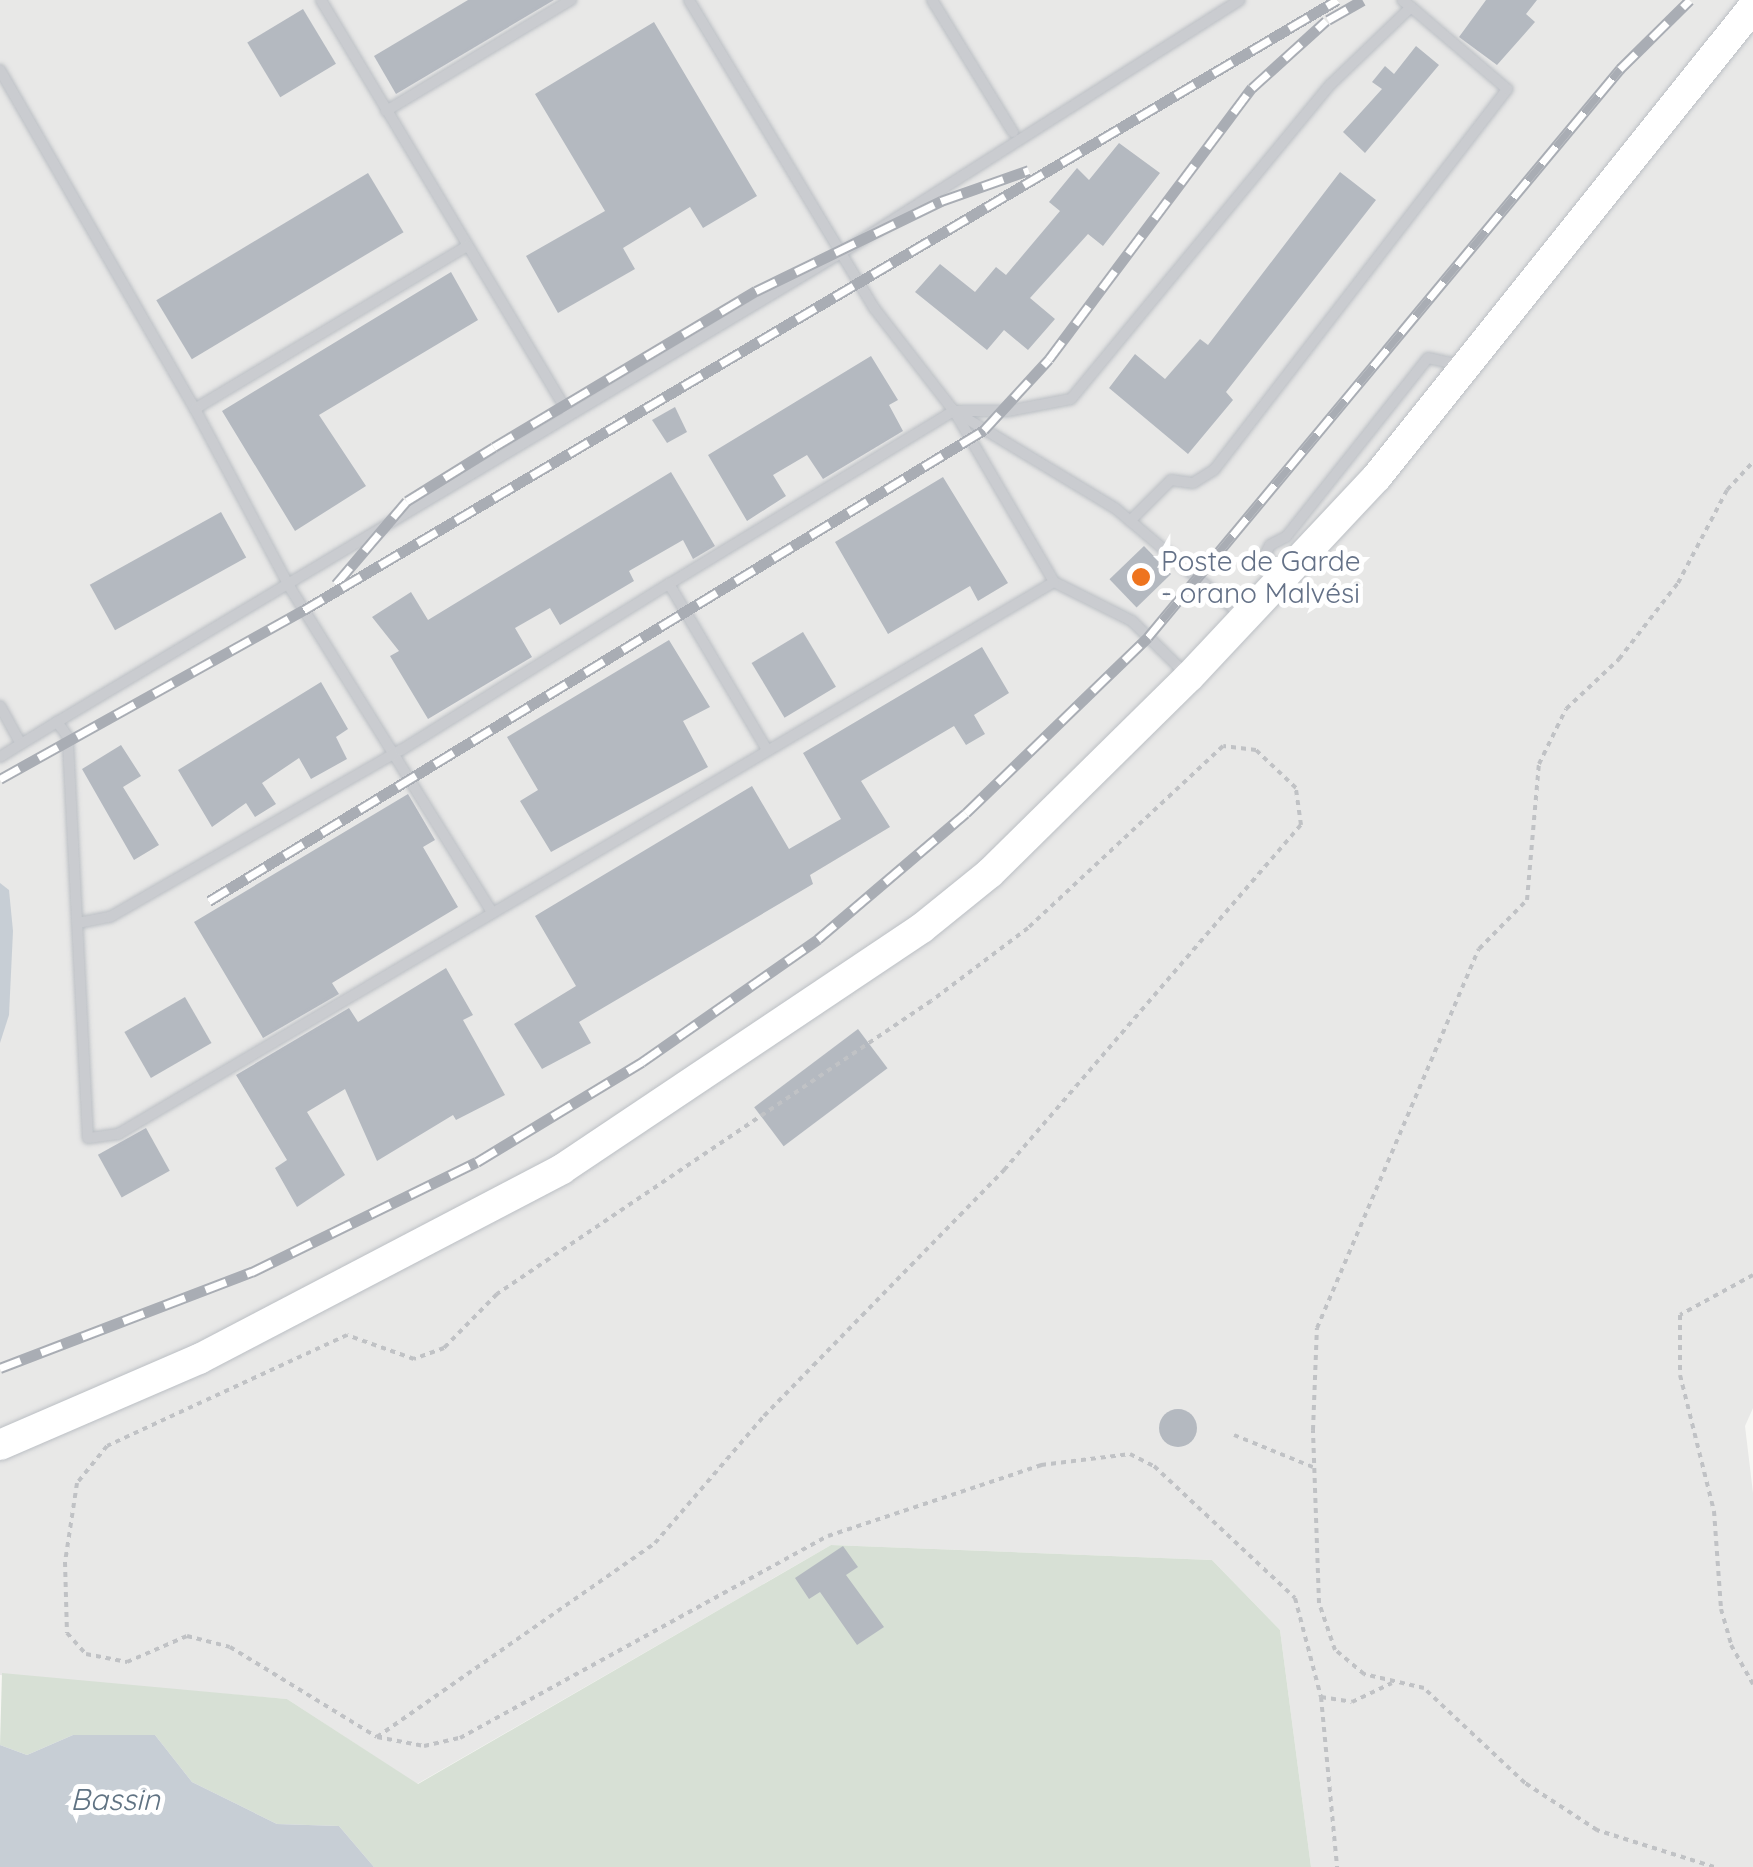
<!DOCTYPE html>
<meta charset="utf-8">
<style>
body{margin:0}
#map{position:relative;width:1753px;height:1867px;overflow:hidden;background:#f7f7f4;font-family:Quicksand,sans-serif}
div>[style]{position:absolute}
.built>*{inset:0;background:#e8e8e7}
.green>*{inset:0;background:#d7e0d5}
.water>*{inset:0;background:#c7ced5}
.building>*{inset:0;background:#b4b9c0;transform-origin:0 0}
.round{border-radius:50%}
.path>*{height:4px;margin-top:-2px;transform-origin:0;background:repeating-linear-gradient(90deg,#c0c2c5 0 5px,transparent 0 10px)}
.roads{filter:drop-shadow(0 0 2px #bbbfc4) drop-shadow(0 0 2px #bbbfc4)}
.lane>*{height:10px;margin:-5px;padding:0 5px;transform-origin:5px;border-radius:5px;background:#caccd0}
.secondary>*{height:30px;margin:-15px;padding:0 15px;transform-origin:15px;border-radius:15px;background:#fff}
.rail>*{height:11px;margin-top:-5.5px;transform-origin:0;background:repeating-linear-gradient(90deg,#fff 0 22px,#a9adb4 0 44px);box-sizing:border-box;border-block:2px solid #a9adb4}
.dots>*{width:28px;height:28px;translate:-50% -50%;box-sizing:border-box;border:5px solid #fff;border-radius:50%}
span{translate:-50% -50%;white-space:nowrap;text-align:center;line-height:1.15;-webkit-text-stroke:10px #fff;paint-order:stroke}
.poi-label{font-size:28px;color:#647187}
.left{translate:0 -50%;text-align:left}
.water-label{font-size:30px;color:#607383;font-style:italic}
</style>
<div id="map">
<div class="built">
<div style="clip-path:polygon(0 0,1753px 0,1753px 1408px,1745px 1426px,1753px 1493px,1753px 1867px,1311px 1867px,1280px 1630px,1212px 1560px,831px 1545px,417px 1784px,287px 1699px,0 1675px)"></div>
</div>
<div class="green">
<div style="clip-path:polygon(831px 1545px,1212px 1560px,1280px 1630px,1311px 1867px,374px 1867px,339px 1826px,277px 1824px,192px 1782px,155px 1735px,73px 1735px,27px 1755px,0 1745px,2px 1673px,287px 1699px,418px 1784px)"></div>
</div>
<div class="water">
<div style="clip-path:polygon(0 883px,9px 890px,13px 931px,9px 1015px,0 1043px)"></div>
<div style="clip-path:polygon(73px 1735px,155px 1735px,192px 1782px,277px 1824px,339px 1826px,374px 1867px,0 1867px,0 1745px,27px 1755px)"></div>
</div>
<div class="building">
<div style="clip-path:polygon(468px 0,554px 0,396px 94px,374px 56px)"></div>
<div style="clip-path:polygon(1486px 0,1537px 0,1526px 14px,1535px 22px,1497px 65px,1459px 37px)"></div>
<div style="left:303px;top:9px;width:64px;height:65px;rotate:59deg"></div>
<div style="clip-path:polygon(654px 22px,757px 196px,703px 228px,690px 207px,623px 248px,635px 269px,558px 313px,526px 256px,605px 211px,535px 94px)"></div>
<div style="clip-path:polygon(1416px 46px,1439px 65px,1365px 153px,1343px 132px,1382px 89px,1372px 82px,1385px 66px,1394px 74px)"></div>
<div style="clip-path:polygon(1119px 143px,1160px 173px,1103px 246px,1088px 234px,1030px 298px,1055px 319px,1028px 350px,1004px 330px,987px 350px,915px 292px,940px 264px,975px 292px,996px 267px,1006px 275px,1060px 211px,1049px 202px,1077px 168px,1089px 180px)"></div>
<div style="clip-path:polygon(1340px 172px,1376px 200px,1226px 392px,1233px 400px,1188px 454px,1109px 388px,1135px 354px,1165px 379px,1200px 339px,1208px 345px)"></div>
<div style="left:368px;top:173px;width:69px;height:247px;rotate:59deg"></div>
<div style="clip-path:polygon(451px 272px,478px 320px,319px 415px,366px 486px,295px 531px,222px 411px)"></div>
<div style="clip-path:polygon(871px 356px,898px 400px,889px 405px,903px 431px,823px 479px,807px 455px,773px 475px,786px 496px,747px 521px,708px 455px)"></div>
<div style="clip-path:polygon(675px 407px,687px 432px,667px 443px,652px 420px)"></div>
<div style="clip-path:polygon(671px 472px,715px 546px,693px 559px,683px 540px,629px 571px,634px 581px,560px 625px,550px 608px,515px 628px,532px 657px,428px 719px,390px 656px,399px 651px,372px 617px,411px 592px,428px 620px)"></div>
<div style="clip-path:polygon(943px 477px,1008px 583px,978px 601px,970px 586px,888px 634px,835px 542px)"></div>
<div style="left:221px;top:512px;width:52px;height:150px;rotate:61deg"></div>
<div style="left:1144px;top:546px;width:39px;height:48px;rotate:46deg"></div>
<div style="left:803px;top:632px;width:64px;height:60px;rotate:59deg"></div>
<div style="clip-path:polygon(669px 640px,710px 707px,683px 721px,708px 767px,551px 852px,520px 801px,538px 790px,507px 737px)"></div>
<div style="clip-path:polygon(982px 647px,1009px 693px,974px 715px,985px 734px,966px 745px,954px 726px,861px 781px,890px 827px,810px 875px,813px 884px,579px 1022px,591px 1043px,542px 1069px,514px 1024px,576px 986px,535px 916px,752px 786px,789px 849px,841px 819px,803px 753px)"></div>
<div style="clip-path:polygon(321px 682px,348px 729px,336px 737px,347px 759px,311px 779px,299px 758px,262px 783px,276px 804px,255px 817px,246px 803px,212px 827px,178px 770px)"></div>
<div style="clip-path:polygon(121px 745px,141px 776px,123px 787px,159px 845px,134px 860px,82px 769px)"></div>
<div style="clip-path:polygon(408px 794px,435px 840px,423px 847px,458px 907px,332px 983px,339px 994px,263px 1038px,194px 922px)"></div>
<div style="clip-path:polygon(446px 968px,473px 1015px,463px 1020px,505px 1095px,456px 1120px,453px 1115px,377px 1161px,345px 1089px,307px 1112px,345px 1175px,297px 1207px,275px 1168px,287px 1160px,236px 1075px,349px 1008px,358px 1022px)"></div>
<div style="left:185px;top:997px;width:53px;height:70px;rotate:60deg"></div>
<div style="left:858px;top:1029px;width:49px;height:130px;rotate:53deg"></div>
<div style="left:146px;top:1128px;width:49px;height:55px;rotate:61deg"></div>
<div class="round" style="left:1159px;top:1409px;width:38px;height:38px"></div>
<div style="clip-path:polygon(843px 1546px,858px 1567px,846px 1575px,884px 1627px,857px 1645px,820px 1592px,809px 1599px,795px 1578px)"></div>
</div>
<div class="path">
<div style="left:1753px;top:1275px;width:83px;rotate:151.3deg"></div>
<div style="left:1680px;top:1315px;width:60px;rotate:90deg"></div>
<div style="left:1680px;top:1375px;width:140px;rotate:76deg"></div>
<div style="left:1714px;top:1511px;width:98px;rotate:85.9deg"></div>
<div style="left:1721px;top:1609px;width:37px;rotate:74deg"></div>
<div style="left:1731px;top:1645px;width:45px;rotate:60.6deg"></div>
<div style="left:1234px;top:1435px;width:85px;rotate:22.1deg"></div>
<div style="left:1321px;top:1697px;width:31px;rotate:9deg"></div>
<div style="left:1352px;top:1702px;width:44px;rotate:-25.4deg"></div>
<div style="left:377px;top:1737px;width:339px;rotate:-34.9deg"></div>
<div style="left:655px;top:1543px;width:167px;rotate:-49.4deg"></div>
<div style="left:764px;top:1416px;width:344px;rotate:-45.7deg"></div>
<div style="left:1004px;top:1170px;width:455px;rotate:-49.3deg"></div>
<div style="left:1301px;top:825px;width:37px;rotate:-98deg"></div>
<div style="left:1296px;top:788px;width:55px;rotate:-136.5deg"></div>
<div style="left:1256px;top:750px;width:33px;rotate:-173deg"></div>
<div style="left:1223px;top:746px;width:267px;rotate:137deg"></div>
<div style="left:1028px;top:928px;width:121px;rotate:143deg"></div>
<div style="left:931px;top:1001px;width:524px;rotate:145.98deg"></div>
<div style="left:497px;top:1294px;width:76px;rotate:134.5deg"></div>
<div style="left:444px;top:1348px;width:32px;rotate:160deg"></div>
<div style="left:414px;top:1359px;width:71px;rotate:-160.3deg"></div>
<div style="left:347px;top:1335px;width:264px;rotate:155.2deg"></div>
<div style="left:107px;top:1446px;width:48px;rotate:129deg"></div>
<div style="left:77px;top:1483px;width:80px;rotate:98.6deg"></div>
<div style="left:65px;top:1562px;width:71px;rotate:88.4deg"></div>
<div style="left:67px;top:1633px;width:28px;rotate:48deg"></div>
<div style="left:86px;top:1654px;width:42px;rotate:11deg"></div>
<div style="left:127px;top:1662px;width:65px;rotate:-23.4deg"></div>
<div style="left:187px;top:1636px;width:44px;rotate:14.3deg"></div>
<div style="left:230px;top:1647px;width:172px;rotate:31.5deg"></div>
<div style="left:377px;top:1737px;width:48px;rotate:10.8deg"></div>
<div style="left:424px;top:1746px;width:37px;rotate:-13deg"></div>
<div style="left:460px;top:1738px;width:420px;rotate:-28.8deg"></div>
<div style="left:828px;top:1536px;width:225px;rotate:-18.4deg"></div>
<div style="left:1041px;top:1465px;width:90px;rotate:-7deg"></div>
<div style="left:1130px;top:1454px;width:27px;rotate:27deg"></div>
<div style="left:1154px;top:1466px;width:193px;rotate:43.1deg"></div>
<div style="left:1295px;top:1598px;width:102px;rotate:75.3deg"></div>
<div style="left:1321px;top:1697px;width:171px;rotate:84.6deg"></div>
<div style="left:1714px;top:1867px;width:123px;rotate:-162.5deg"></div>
<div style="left:1597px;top:1830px;width:86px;rotate:-146.9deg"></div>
<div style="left:1525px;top:1783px;width:139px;rotate:-136.8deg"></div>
<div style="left:1424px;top:1688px;width:62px;rotate:-166.9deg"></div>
<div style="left:1364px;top:1674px;width:38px;rotate:-140deg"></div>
<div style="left:1335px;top:1650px;width:50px;rotate:-108.8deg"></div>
<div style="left:1319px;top:1603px;width:173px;rotate:-92deg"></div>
<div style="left:1313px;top:1430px;width:102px;rotate:-87.8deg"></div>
<div style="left:1317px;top:1328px;width:412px;rotate:-66.9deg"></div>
<div style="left:1479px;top:949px;width:69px;rotate:-45.6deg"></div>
<div style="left:1527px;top:900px;width:137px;rotate:-85deg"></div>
<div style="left:1539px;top:764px;width:61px;rotate:-63.9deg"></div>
<div style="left:1566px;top:709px;width:73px;rotate:-43.3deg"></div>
<div style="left:1619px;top:659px;width:96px;rotate:-52.2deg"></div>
<div style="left:1678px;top:583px;width:105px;rotate:-62.2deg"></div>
<div style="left:1727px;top:490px;width:38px;rotate:-47deg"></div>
</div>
<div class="roads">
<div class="lane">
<div style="left:321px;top:0;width:481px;rotate:59.1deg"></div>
<div style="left:689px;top:0;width:359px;rotate:59deg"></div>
<div style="left:874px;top:308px;width:130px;rotate:52.2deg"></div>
<div style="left:954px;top:411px;width:188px;rotate:31.1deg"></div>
<div style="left:1115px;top:508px;width:165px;rotate:40.3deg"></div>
<div style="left:932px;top:0;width:155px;rotate:58.5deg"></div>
<div style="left:0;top:70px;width:391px;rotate:60.1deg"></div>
<div style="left:386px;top:111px;width:216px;rotate:-31deg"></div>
<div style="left:467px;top:246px;width:317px;rotate:149.1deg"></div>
<div style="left:195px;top:409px;width:200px;rotate:62deg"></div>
<div style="left:289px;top:586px;width:384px;rotate:58.1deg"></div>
<div style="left:956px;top:414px;width:194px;rotate:59.7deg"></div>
<div style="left:1130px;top:521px;width:58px;rotate:-45deg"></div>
<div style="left:1171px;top:480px;width:22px;rotate:8deg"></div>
<div style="left:1193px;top:483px;width:25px;rotate:-32deg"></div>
<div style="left:1214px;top:470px;width:481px;rotate:-52.4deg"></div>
<div style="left:1507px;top:89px;width:126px;rotate:-139.5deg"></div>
<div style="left:1278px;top:578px;width:28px;rotate:-116deg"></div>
<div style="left:1266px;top:553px;width:9px;rotate:-63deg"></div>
<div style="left:1270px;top:545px;width:18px;rotate:-27deg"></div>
<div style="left:1286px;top:537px;width:228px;rotate:-51.6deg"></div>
<div style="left:1428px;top:358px;width:34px;rotate:12deg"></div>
<div style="left:1188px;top:676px;width:78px;rotate:-135.5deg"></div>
<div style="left:1132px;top:621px;width:87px;rotate:-153.4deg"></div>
<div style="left:1054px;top:582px;width:1087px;rotate:149.47deg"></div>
<div style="left:118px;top:1134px;width:30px;rotate:172deg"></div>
<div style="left:88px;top:1138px;width:401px;rotate:-92.9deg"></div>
<div style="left:68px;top:737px;width:19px;rotate:-126deg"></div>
<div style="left:57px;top:722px;width:914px;rotate:-30.89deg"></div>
<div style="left:841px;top:253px;width:472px;rotate:-32.4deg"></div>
<div style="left:0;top:706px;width:43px;rotate:61.1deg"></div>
<div style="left:21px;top:744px;width:42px;rotate:-31.4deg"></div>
<div style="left:766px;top:748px;width:191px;rotate:-120.6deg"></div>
<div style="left:669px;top:584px;width:333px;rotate:-31.3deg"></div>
<div style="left:954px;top:411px;width:54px"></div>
<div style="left:1008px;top:411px;width:64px;rotate:-10.8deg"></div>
<div style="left:1071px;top:399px;width:408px;rotate:-50.5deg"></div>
<div style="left:1331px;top:84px;width:111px;rotate:-43.9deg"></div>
<div style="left:1411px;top:7px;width:11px;rotate:-142deg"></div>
<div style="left:0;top:757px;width:25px;rotate:-32deg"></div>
<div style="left:78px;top:923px;width:33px;rotate:-11deg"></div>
<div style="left:110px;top:917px;width:336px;rotate:-29.9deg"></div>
<div style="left:401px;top:750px;width:315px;rotate:-31.8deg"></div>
</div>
<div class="secondary">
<div style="left:0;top:1445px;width:217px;rotate:-23.4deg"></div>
<div style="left:199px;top:1359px;width:410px;rotate:-27.6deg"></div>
<div style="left:562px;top:1169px;width:433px;rotate:-33.8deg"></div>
<div style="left:922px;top:928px;width:87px;rotate:-39deg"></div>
<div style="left:990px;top:873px;width:279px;rotate:-44.6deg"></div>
<div style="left:1189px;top:677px;width:273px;rotate:-46.8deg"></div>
<div style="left:1376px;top:478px;width:603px;rotate:-51.33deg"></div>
</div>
</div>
<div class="rail">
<div style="left:1328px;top:20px;width:40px;rotate:-29.7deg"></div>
<div style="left:336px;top:584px;width:109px;rotate:-49.5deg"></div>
<div style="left:407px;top:501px;width:102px;rotate:-31.8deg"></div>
<div style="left:494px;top:447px;width:305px;rotate:-30.8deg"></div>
<div style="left:756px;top:291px;width:206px;rotate:-25.9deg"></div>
<div style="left:941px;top:201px;width:93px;rotate:-19.4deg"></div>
<div style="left:0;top:779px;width:348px;rotate:-29.1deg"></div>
<div style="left:304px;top:610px;width:1200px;rotate:-30.56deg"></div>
<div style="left:209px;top:901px;width:907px;rotate:-31.29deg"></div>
<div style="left:984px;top:430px;width:96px;rotate:-47.5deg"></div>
<div style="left:1049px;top:359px;width:339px;rotate:-53.2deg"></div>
<div style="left:1252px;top:88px;width:100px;rotate:-42.2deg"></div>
<div style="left:0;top:1368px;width:270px;rotate:-20.9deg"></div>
<div style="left:252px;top:1272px;width:250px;rotate:-26.1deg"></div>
<div style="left:477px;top:1162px;width:193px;rotate:-31.2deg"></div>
<div style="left:642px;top:1062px;width:215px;rotate:-34.9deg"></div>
<div style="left:818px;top:939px;width:194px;rotate:-40.4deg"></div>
<div style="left:966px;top:813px;width:253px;rotate:-44deg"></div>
<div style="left:1148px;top:637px;width:739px;rotate:-50.27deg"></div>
<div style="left:1620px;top:69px;width:98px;rotate:-44.6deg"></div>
</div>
<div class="dots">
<div style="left:1141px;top:577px;background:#ee741e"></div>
</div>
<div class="poi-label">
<span class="left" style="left:1161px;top:577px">Poste de Garde<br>- orano Malvési</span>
</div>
<div class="water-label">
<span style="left:115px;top:1799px">Bassin</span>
</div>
</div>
